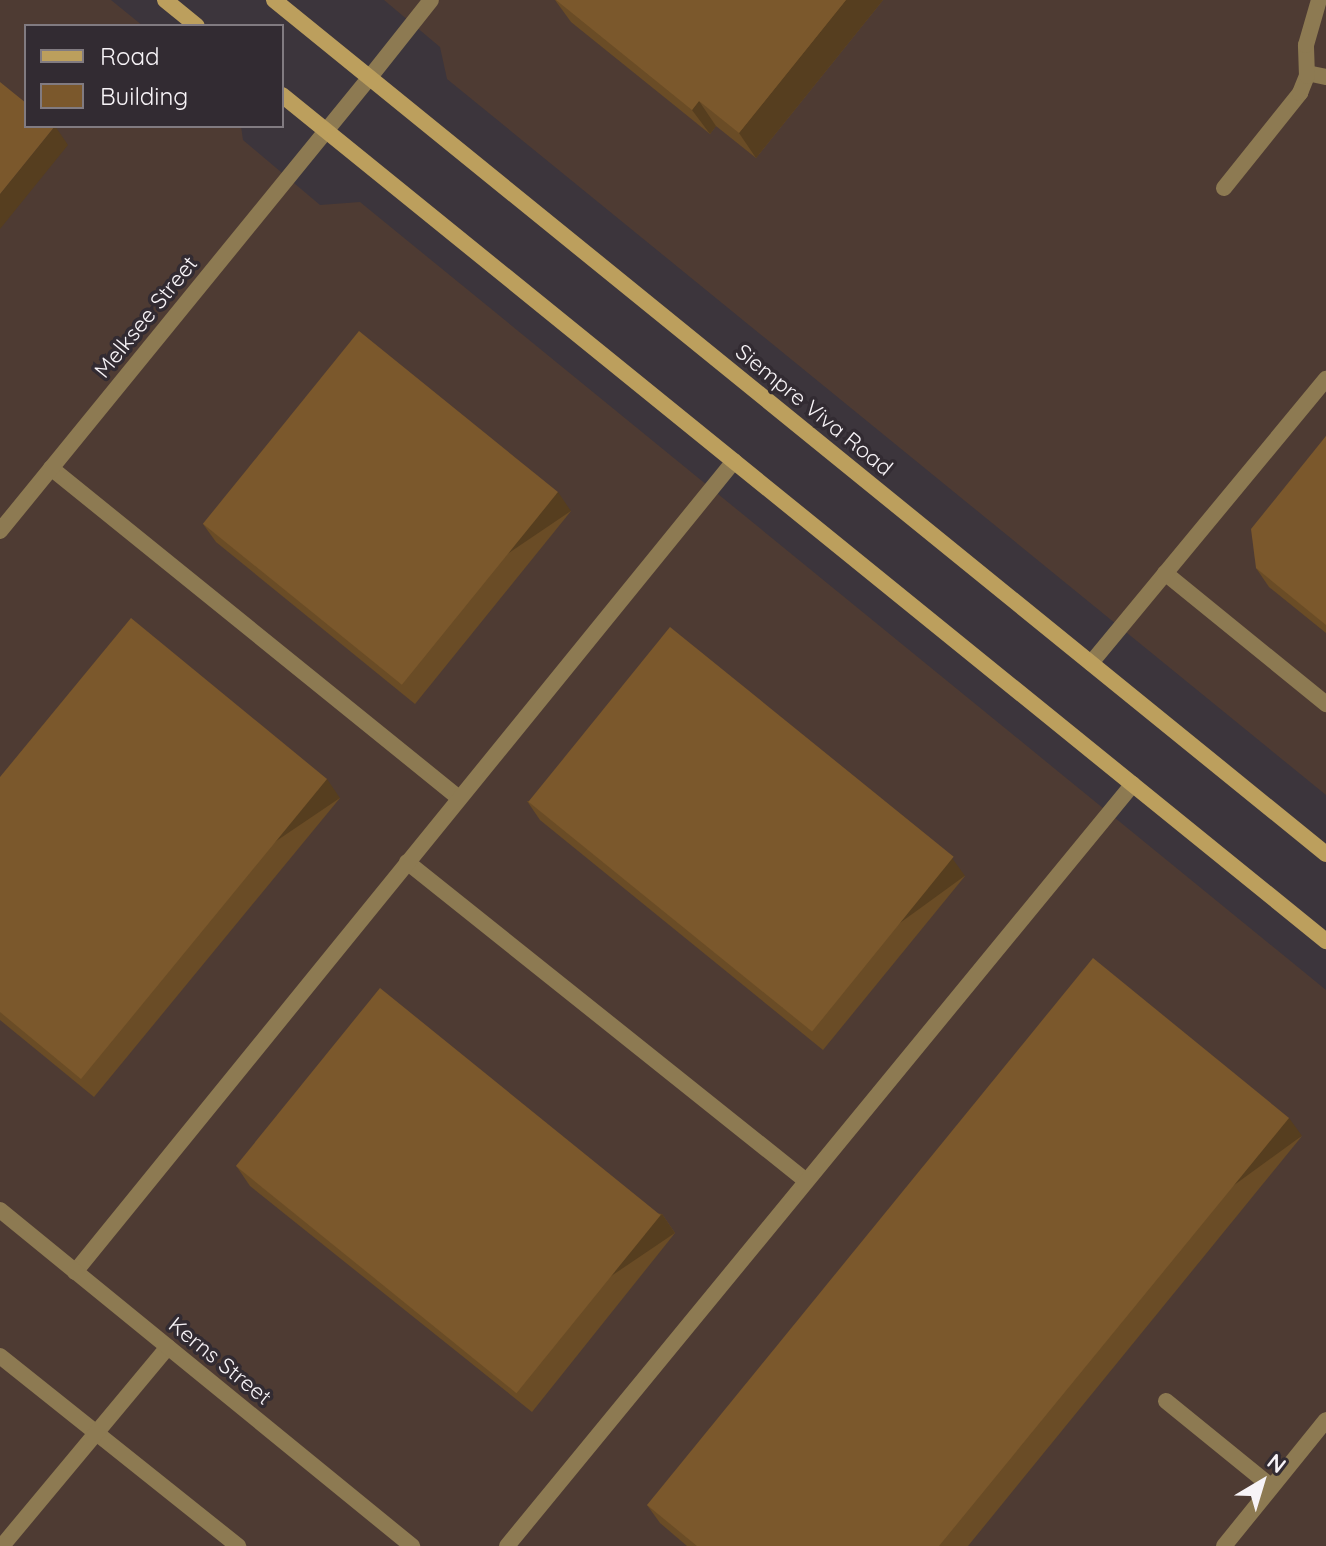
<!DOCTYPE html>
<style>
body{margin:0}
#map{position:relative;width:1326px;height:1546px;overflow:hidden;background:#3c353c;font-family:Quicksand,sans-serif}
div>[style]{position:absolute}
.industrial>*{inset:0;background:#4e3b33}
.service>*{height:16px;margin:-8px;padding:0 8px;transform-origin:8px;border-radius:8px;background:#8d7a52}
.minor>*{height:16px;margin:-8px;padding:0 8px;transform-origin:8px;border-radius:8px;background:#8d7a52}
.tertiary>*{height:16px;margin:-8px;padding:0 8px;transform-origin:8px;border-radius:8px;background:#8d7a52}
.secondary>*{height:16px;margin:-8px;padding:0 8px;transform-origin:8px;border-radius:8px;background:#bc9f5d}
.wall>*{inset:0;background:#6a4c26}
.shaded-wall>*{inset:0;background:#563e1f;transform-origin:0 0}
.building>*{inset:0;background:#7b582c;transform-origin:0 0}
span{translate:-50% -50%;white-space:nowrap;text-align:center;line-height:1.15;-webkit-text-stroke:7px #322b32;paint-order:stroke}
.street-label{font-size:22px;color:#f7f3f7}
.legend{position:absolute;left:24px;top:24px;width:260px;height:104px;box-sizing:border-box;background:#322b32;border:2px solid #817b81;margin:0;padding:10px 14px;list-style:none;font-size:24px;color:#f7f3f7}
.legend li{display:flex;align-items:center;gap:16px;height:40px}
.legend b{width:40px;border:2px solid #817b81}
.north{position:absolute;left:1222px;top:1442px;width:80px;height:80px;-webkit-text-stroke:6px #322b32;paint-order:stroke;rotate:38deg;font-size:22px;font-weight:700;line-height:32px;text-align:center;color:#f7f3f7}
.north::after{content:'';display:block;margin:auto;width:28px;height:36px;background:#f7f3f7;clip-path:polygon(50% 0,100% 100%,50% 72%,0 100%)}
</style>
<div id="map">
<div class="industrial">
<div style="clip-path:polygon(0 0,111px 0,143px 26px,26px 26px,26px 126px,241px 126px,243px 140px,320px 205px,360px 202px,1326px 990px,1326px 1546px,0 1546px)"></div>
<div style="clip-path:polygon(384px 0,1326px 0,1326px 795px,447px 79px,440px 47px)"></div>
</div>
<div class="service">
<div style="left:1307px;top:73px;width:19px;rotate:12deg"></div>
<div style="left:1224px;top:188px;width:122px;rotate:-51.3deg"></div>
<div style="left:1300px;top:93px;width:18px;rotate:-68deg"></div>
<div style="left:1307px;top:76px;width:31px;rotate:-92deg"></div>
<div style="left:1306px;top:45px;width:47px;rotate:-73.9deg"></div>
<div style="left:51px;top:468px;width:525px;rotate:38.97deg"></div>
<div style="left:1165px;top:573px;width:208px;rotate:39.1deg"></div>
<div style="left:1091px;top:663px;width:369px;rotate:-50.4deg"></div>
<div style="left:407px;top:862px;width:509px;rotate:38.62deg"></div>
<div style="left:75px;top:1272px;width:1045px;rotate:-50.9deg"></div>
<div style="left:0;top:1356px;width:305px;rotate:38.6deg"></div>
<div style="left:1166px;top:1401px;width:136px;rotate:39.1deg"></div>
<div style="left:2px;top:1546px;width:259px;rotate:-50.2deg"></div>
<div style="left:507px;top:1546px;width:986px;rotate:-50.6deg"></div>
</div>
<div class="minor">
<div style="left:370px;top:77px;width:98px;rotate:-51.6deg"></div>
<div style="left:1224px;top:1546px;width:162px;rotate:-51deg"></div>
</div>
<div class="tertiary">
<div style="left:0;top:531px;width:586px;rotate:-50.82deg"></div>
<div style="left:0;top:1210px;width:532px;rotate:39.2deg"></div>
</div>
<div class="secondary">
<div style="left:165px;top:0;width:41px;rotate:39.1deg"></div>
<div style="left:274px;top:0;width:1355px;rotate:39.07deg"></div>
<div style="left:282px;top:95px;width:1344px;rotate:39.02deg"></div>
</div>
<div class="wall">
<div style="clip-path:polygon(555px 0,883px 0,756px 158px,716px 126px,710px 134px,571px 22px)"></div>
<div style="clip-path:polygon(1326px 436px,1326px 633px,1269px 587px,1256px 568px)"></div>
<div style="clip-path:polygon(571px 511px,415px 704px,216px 542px,203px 524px)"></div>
<div style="clip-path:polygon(0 777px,340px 798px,94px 1097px,0 1020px)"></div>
<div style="clip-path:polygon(527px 801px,965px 876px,823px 1050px,540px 820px)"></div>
<div style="clip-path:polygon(1302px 1136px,968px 1546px,687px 1546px,660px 1523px,647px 1505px)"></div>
<div style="clip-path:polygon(237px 1167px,662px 1214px,675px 1233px,532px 1412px,250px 1186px)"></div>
</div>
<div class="shaded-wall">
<div style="clip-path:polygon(846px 0,883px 0,756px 158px,739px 133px)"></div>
<div style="clip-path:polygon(699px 101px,716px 126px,710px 134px,692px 110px)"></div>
<div style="clip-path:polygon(55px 126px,68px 145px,0 229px,0 194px)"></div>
<div style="left:558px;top:492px;width:23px;height:248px;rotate:56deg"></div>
<div style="left:327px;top:779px;width:23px;height:388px;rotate:56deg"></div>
<div style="left:952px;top:858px;width:22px;height:225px;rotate:54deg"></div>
<div style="left:1289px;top:1118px;width:22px;height:553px;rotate:54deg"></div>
<div style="left:662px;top:1214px;width:23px;height:229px;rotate:56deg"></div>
</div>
<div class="building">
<div style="clip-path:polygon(556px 0,846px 0,739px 133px,699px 101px,692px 110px)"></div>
<div style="clip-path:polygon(0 82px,26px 103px,26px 126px,55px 126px,0 194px)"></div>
<div style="left:359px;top:331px;width:256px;height:248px;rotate:39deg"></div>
<div style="clip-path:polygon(1326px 436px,1326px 625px,1256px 568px,1251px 529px)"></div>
<div style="clip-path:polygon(131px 618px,327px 779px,81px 1079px,0 1012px,0 777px)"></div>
<div style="left:670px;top:627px;width:365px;height:225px;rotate:39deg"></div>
<div style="clip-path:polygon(1093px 958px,1289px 1118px,939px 1546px,697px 1546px,647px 1505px)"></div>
<div style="left:380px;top:988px;width:361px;height:229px;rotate:39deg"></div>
</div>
<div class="street-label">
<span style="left:146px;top:317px;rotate:-51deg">Melksee Street</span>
<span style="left:814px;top:410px;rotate:39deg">Siempre Viva Road</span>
<span style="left:220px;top:1361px;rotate:39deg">Kerns Street</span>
</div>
<ul class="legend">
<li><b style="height:10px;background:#bc9f5d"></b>Road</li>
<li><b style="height:22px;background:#7b582c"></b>Building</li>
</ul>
<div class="north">N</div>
</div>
